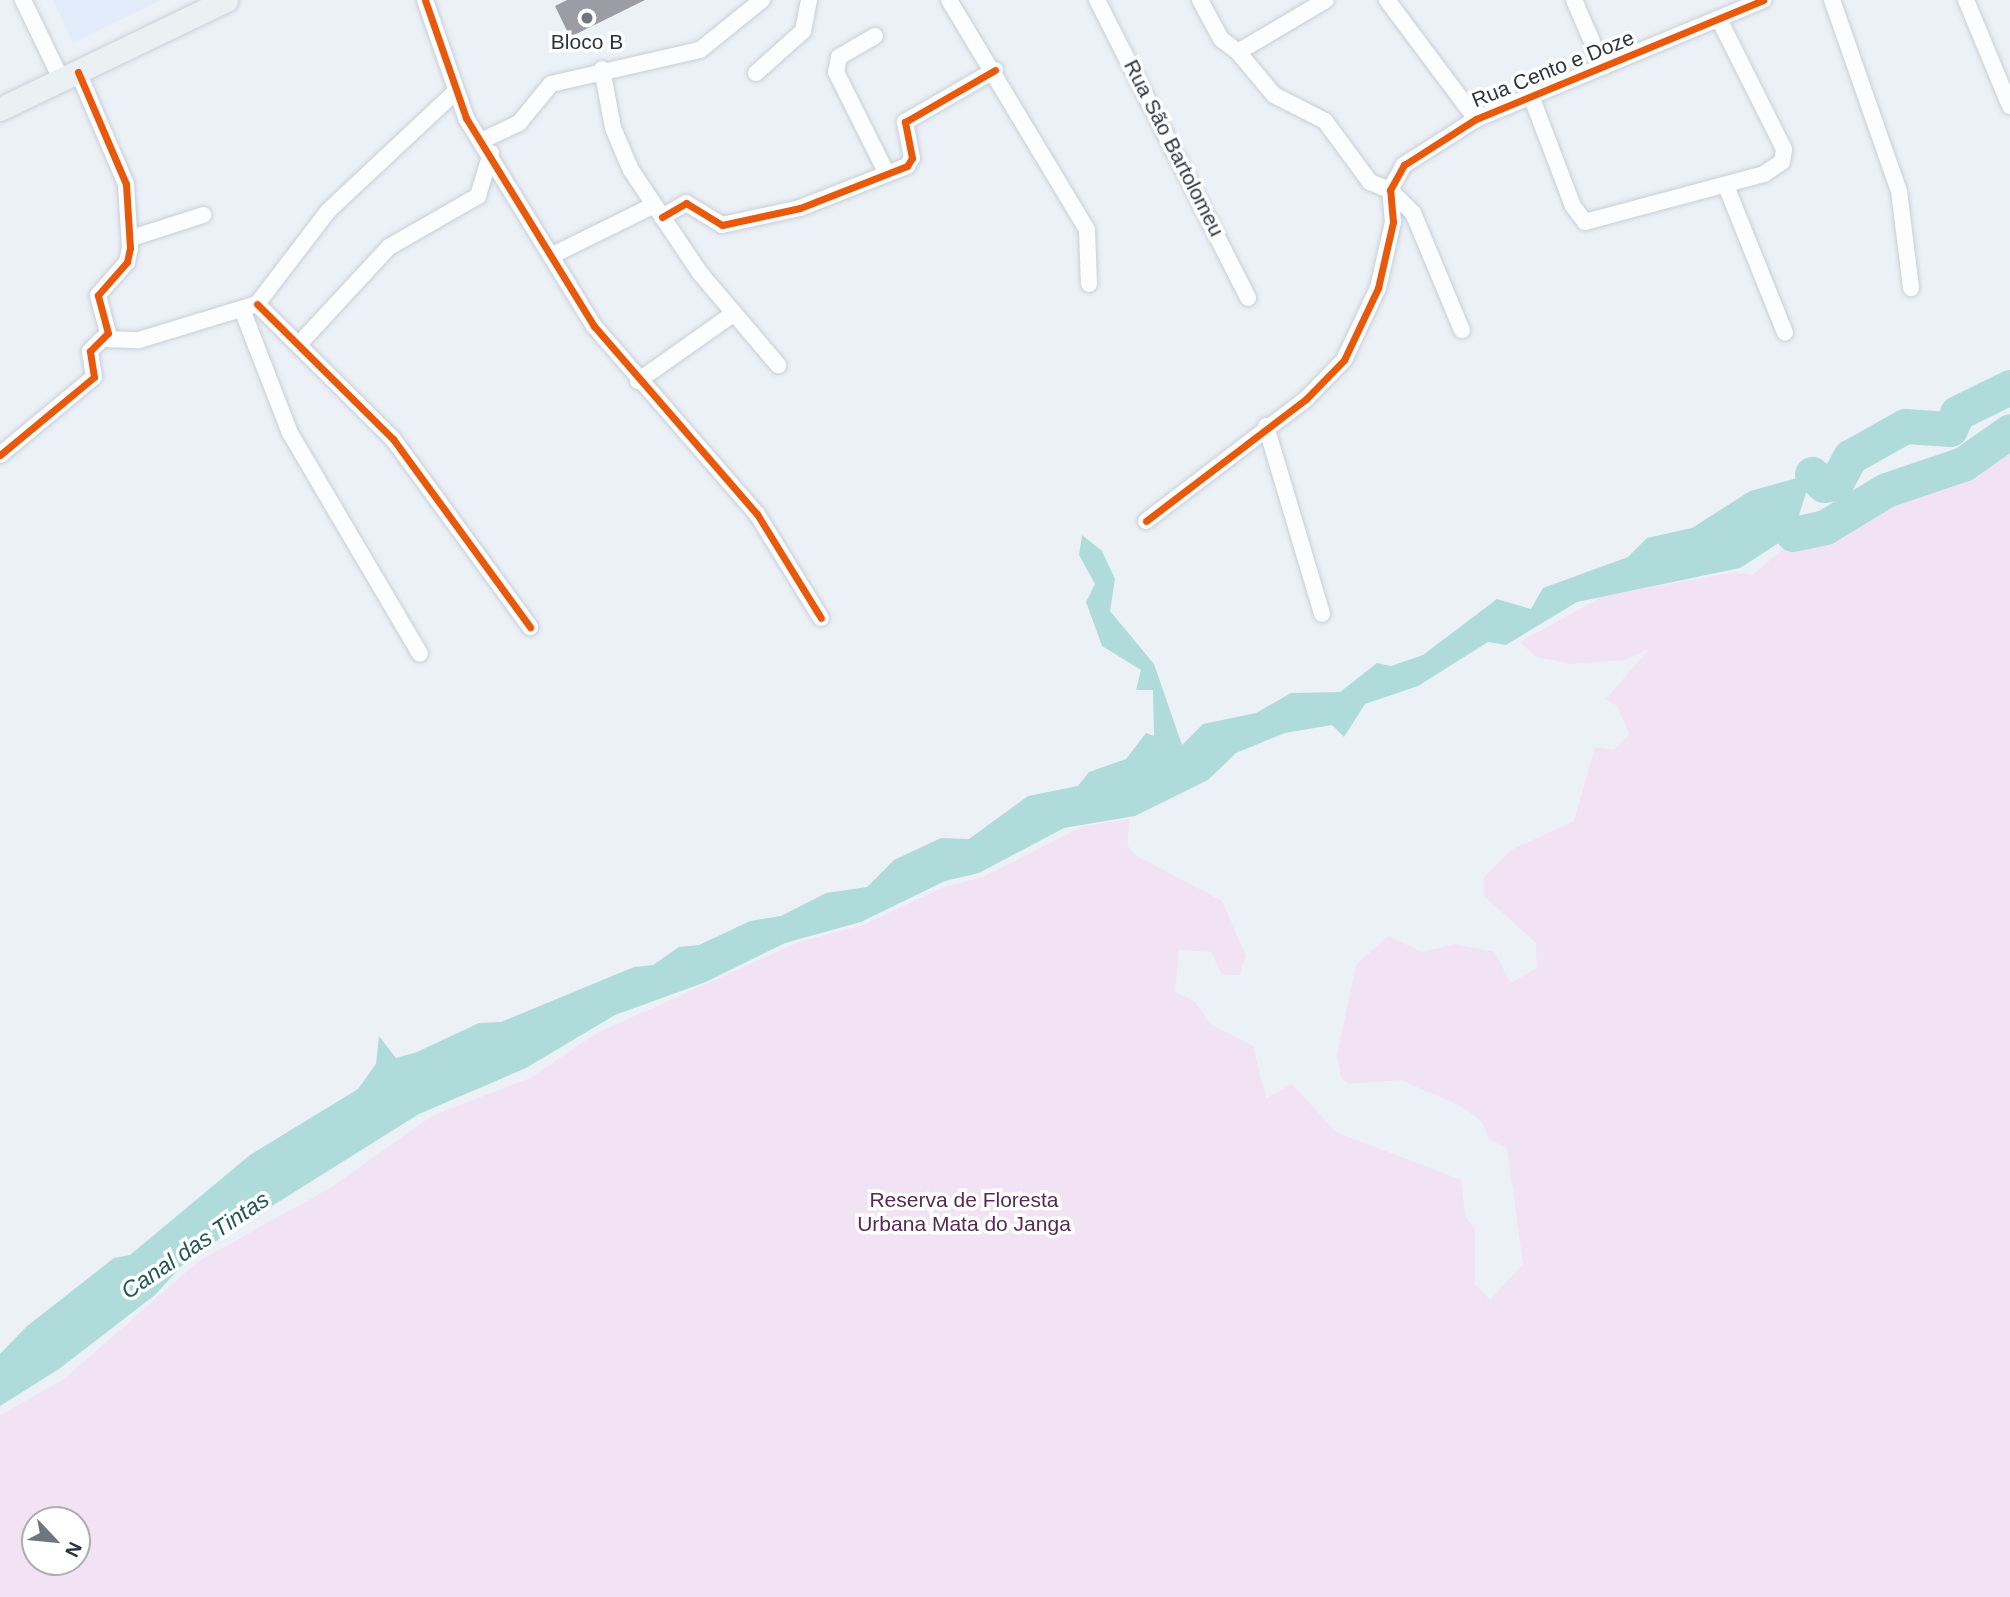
<!DOCTYPE html>
<meta charset="utf-8">
<style>
body{margin:0}
#map{position:relative;width:2010px;height:1597px;overflow:hidden;background:#ecf1f7;font-family:Arial,sans-serif}
div>[style]{position:absolute}
.built>*{inset:0;background:#e2ecfb}
.green>*{inset:0;background:#f1e2f4}
.water>*{inset:0;background:#afdcdb}
.river>*{height:35px;margin:-17.5px;padding:0 17.5px;transform-origin:17.5px;border-radius:17.5px;background:#afdcdb}
.building>*{inset:0;background:#9c9ca7}
.roads{filter:drop-shadow(0 0 2px #c9cfd7) drop-shadow(0 0 2px #c9cfd7)}
.street>*{height:16px;margin:-8px;padding:0 8px;transform-origin:8px;border-radius:8px;background:#fcfdfe}
.secondary>*{height:23px;margin:-11.5px;padding:0 11.5px;transform-origin:11.5px;border-radius:11.5px;background:#ebf1f3}
.cycleway>*{height:7px;margin:-3.5px;padding:0 3.5px;transform-origin:3.5px;border-radius:3.5px;background:#e8590c}
.dots>*{width:19px;height:19px;translate:-50% -50%;box-sizing:border-box;border:4px solid #fff;border-radius:50%}
span{translate:-50% -50%;white-space:nowrap;text-align:center;line-height:1.15;-webkit-text-stroke:7px #fff;paint-order:stroke}
.poi-label{font-size:21px;color:#2c3440}
.street-label{font-size:21px;color:#2c3440}
.park-label{font-size:21px;color:#582956}
.water-label{font-size:23px;color:#235855;font-style:italic}
.north{position:absolute;left:21px;top:1506px;width:70px;height:70px;box-sizing:border-box;background:#fff;border:2px solid #abaeb3;border-radius:50%;rotate:116deg;font-size:19px;font-weight:700;line-height:28px;text-align:center;color:#2c3440}
.north::after{content:'';display:block;margin:auto;width:24px;height:32px;background:#6f7680;clip-path:polygon(50% 0,100% 100%,50% 72%,0 100%)}
</style>
<div id="map">
<div class="built">
<div style="clip-path:polygon(53px 0,161px 0,73px 43px)"></div>
</div>
<div class="green">
<div style="clip-path:polygon(evenodd,2010px 439px,2010px 1597px,0 1597px,0 1415px,63px 1380px,199px 1261px,330px 1188px,432px 1116px,530px 1078px,597px 1033px,799px 942px,863px 925px,941px 888px,983px 877px,1083px 826px,1130px 819px,1127px 845px,1135px 855px,1222px 901px,1246px 956px,1239px 975px,1222px 975px,1211px 952px,1179px 950px,1175px 992px,1195px 1002px,1210px 1024px,1253px 1046px,1266px 1098px,1292px 1084px,1336px 1132px,1461px 1180px,1465px 1215px,1475px 1230px,1475px 1284px,1490px 1300px,1523px 1264px,1507px 1148px,1489px 1139px,1482px 1122px,1463px 1107px,1401px 1080px,1350px 1084px,1341px 1078px,1337px 1055px,1356px 965px,1388px 936px,1422px 952px,1455px 944px,1494px 952px,1511px 983px,1537px 968px,1536px 943px,1484px 896px,1484px 877px,1511px 850px,1574px 821px,1595px 747px,1614px 750px,1629px 734px,1617px 706px,1606px 699px,1649px 649px,1624px 660px,1572px 664px,1536px 657px,1520px 642px,1603px 596px,1736px 572px,1752px 575px,1800px 535px,1851px 523px,1897px 489px,1931px 484px,2010px 439px,77px 1520px,77px 1562px,35px 1562px,35px 1520px,77px 1520px)"></div>
</div>
<div class="water">
<div style="clip-path:polygon(1812px 474px,1793px 534px,1740px 568px,1577px 602px,1506px 645px,1488px 642px,1418px 686px,1365px 704px,1344px 737px,1332px 725px,1285px 733px,1236px 753px,1208px 780px,1135px 816px,1064px 828px,979px 873px,945px 881px,861px 922px,785px 943px,706px 982px,615px 1015px,526px 1068px,419px 1114px,189px 1258px,155px 1295px,59px 1369px,0 1406px,0 1354px,26px 1327px,114px 1258px,130px 1255px,250px 1155px,358px 1089px,376px 1064px,379px 1036px,396px 1058px,417px 1052px,479px 1023px,501px 1022px,634px 967px,653px 965px,679px 947px,699px 945px,750px 921px,781px 916px,826px 893px,867px 887px,894px 860px,941px 838px,969px 839px,1028px 796px,1078px 786px,1089px 772px,1126px 759px,1146px 733px,1154px 736px,1153px 690px,1136px 690px,1141px 670px,1102px 646px,1086px 602px,1095px 584px,1079px 555px,1082px 535px,1102px 551px,1115px 579px,1110px 611px,1154px 664px,1182px 745px,1203px 724px,1256px 713px,1291px 693px,1340px 692px,1377px 663px,1391px 666px,1423px 655px,1497px 599px,1531px 609px,1543px 588px,1628px 557px,1647px 538px,1692px 528px,1750px 491px)"></div>
</div>
<div class="river">
<div style="left:1812px;top:474px;width:16px;rotate:43deg"></div>
<div style="left:1824px;top:485px;width:12px;rotate:-9deg"></div>
<div style="left:1836px;top:483px;width:30px;rotate:-62deg"></div>
<div style="left:1850px;top:457px;width:63px;rotate:-29.4deg"></div>
<div style="left:1905px;top:426px;width:45px;rotate:3.8deg"></div>
<div style="left:1950px;top:429px;width:17px;rotate:-66deg"></div>
<div style="left:1957px;top:413px;width:59px;rotate:-26.1deg"></div>
<div style="left:1793px;top:534px;width:33px;rotate:-12deg"></div>
<div style="left:1825px;top:527px;width:71px;rotate:-31.2deg"></div>
<div style="left:1886px;top:490px;width:81px;rotate:-18.7deg"></div>
<div style="left:1963px;top:464px;width:57px;rotate:-35.1deg"></div>
</div>
<div class="building">
<div style="clip-path:polygon(567px 0,645px 0,570px 37px,555px 6px)"></div>
</div>
<div class="roads">
<div class="street">
<div style="left:23px;top:0;width:88px;rotate:64.3deg"></div>
<div style="left:425px;top:0;width:125px;rotate:70.8deg"></div>
<div style="left:466px;top:118px;width:244px;rotate:58.4deg"></div>
<div style="left:594px;top:326px;width:249px;rotate:49.1deg"></div>
<div style="left:757px;top:514px;width:122px;rotate:58.4deg"></div>
<div style="left:949px;top:0;width:268px;rotate:59deg"></div>
<div style="left:1087px;top:230px;width:54px;rotate:87.9deg"></div>
<div style="left:1097px;top:0;width:334px;rotate:63.1deg"></div>
<div style="left:1200px;top:0;width:44px;rotate:61.7deg"></div>
<div style="left:1221px;top:39px;width:21px;rotate:37deg"></div>
<div style="left:1238px;top:52px;width:102px;rotate:-30.6deg"></div>
<div style="left:1387px;top:0;width:149px;rotate:53.2deg"></div>
<div style="left:1574px;top:0;width:73px;rotate:66.6deg"></div>
<div style="left:1832px;top:0;width:202px;rotate:70.7deg"></div>
<div style="left:1899px;top:191px;width:98px;rotate:82.9deg"></div>
<div style="left:1966px;top:0;width:115px;rotate:67.5deg"></div>
<div style="left:875px;top:36px;width:42px;rotate:149.7deg"></div>
<div style="left:839px;top:57px;width:15px;rotate:101deg"></div>
<div style="left:836px;top:72px;width:110px;rotate:63.4deg"></div>
<div style="left:1238px;top:52px;width:56px;rotate:50.1deg"></div>
<div style="left:1274px;top:95px;width:57px;rotate:27deg"></div>
<div style="left:1325px;top:121px;width:76px;rotate:53.6deg"></div>
<div style="left:1370px;top:182px;width:22px;rotate:22deg"></div>
<div style="left:1390px;top:190px;width:33px;rotate:45deg"></div>
<div style="left:1413px;top:213px;width:127px;rotate:67.3deg"></div>
<div style="left:602px;top:69px;width:60px;rotate:79.4deg"></div>
<div style="left:613px;top:128px;width:46px;rotate:66.8deg"></div>
<div style="left:631px;top:170px;width:124px;rotate:56.2deg"></div>
<div style="left:700px;top:273px;width:121px;rotate:49.7deg"></div>
<div style="left:756px;top:73px;width:63px;rotate:-41.8deg"></div>
<div style="left:803px;top:31px;width:32px;rotate:-79deg"></div>
<div style="left:1531px;top:96px;width:118px;rotate:69.1deg"></div>
<div style="left:1573px;top:206px;width:20px;rotate:53deg"></div>
<div style="left:1585px;top:222px;width:185px;rotate:-15deg"></div>
<div style="left:1764px;top:174px;width:22px;rotate:-34deg"></div>
<div style="left:1782px;top:162px;width:13px;rotate:-81deg"></div>
<div style="left:1784px;top:149px;width:145px;rotate:-116.6deg"></div>
<div style="left:481px;top:141px;width:42px;rotate:-25.3deg"></div>
<div style="left:519px;top:123px;width:50px;rotate:-50.6deg"></div>
<div style="left:551px;top:84px;width:153px;rotate:-12.9deg"></div>
<div style="left:700px;top:50px;width:80px;rotate:-38.9deg"></div>
<div style="left:1726px;top:186px;width:158px;rotate:68.1deg"></div>
<div style="left:662px;top:217px;width:28px;rotate:-30deg"></div>
<div style="left:686px;top:203px;width:42px;rotate:31.4deg"></div>
<div style="left:722px;top:225px;width:80px;rotate:-12.3deg"></div>
<div style="left:800px;top:208px;width:115px;rotate:-21.4deg"></div>
<div style="left:907px;top:166px;width:9px;rotate:-58deg"></div>
<div style="left:912px;top:158px;width:37px;rotate:-101deg"></div>
<div style="left:905px;top:122px;width:104px;rotate:-30deg"></div>
<div style="left:132px;top:238px;width:75px;rotate:-17.9deg"></div>
<div style="left:555px;top:254px;width:110px;rotate:-26.3deg"></div>
<div style="left:257px;top:304px;width:192px;rotate:44.8deg"></div>
<div style="left:393px;top:439px;width:233px;rotate:53.9deg"></div>
<div style="left:243px;top:312px;width:130px;rotate:68.8deg"></div>
<div style="left:290px;top:433px;width:256px;rotate:59.5deg"></div>
<div style="left:105px;top:339px;width:34px;rotate:2deg"></div>
<div style="left:139px;top:340px;width:123px;rotate:-17deg"></div>
<div style="left:257px;top:304px;width:117px;rotate:-52.6deg"></div>
<div style="left:328px;top:211px;width:174px;rotate:-43.1deg"></div>
<div style="left:301px;top:342px;width:129px;rotate:-47.2deg"></div>
<div style="left:389px;top:247px;width:103px;rotate:-29.8deg"></div>
<div style="left:478px;top:196px;width:45px;rotate:-73.2deg"></div>
<div style="left:638px;top:381px;width:116px;rotate:-35.2deg"></div>
<div style="left:1266px;top:426px;width:196px;rotate:73.4deg"></div>
<div style="left:0;top:455px;width:122px;rotate:-39.7deg"></div>
<div style="left:94px;top:377px;width:26px;rotate:-99deg"></div>
<div style="left:90px;top:351px;width:25px;rotate:-45deg"></div>
<div style="left:108px;top:333px;width:39px;rotate:-105deg"></div>
<div style="left:98px;top:295px;width:44px;rotate:-48.7deg"></div>
<div style="left:127px;top:262px;width:14px;rotate:-78deg"></div>
<div style="left:130px;top:248px;width:64px;rotate:-93.6deg"></div>
<div style="left:126px;top:184px;width:122px;rotate:-113.2deg"></div>
<div style="left:1146px;top:521px;width:201px;rotate:-37.3deg"></div>
<div style="left:1306px;top:399px;width:54px;rotate:-45.7deg"></div>
<div style="left:1344px;top:360px;width:80px;rotate:-64.7deg"></div>
<div style="left:1378px;top:288px;width:68px;rotate:-77.2deg"></div>
<div style="left:1393px;top:222px;width:32px;rotate:-95deg"></div>
<div style="left:1390px;top:190px;width:29px;rotate:-61deg"></div>
<div style="left:1404px;top:165px;width:85px;rotate:-32.6deg"></div>
<div style="left:1476px;top:119px;width:311px;rotate:-22.5deg"></div>
</div>
<div class="secondary">
<div style="left:0;top:109px;width:251px;rotate:-25.7deg"></div>
</div>
</div>
<div class="cycleway">
<div style="left:425px;top:0;width:125px;rotate:70.8deg"></div>
<div style="left:466px;top:118px;width:244px;rotate:58.4deg"></div>
<div style="left:594px;top:326px;width:249px;rotate:49.1deg"></div>
<div style="left:757px;top:514px;width:122px;rotate:58.4deg"></div>
<div style="left:662px;top:217px;width:28px;rotate:-30deg"></div>
<div style="left:686px;top:203px;width:42px;rotate:31.4deg"></div>
<div style="left:722px;top:225px;width:80px;rotate:-12.3deg"></div>
<div style="left:800px;top:208px;width:115px;rotate:-21.4deg"></div>
<div style="left:907px;top:166px;width:9px;rotate:-58deg"></div>
<div style="left:912px;top:158px;width:37px;rotate:-101deg"></div>
<div style="left:905px;top:122px;width:104px;rotate:-30deg"></div>
<div style="left:257px;top:304px;width:192px;rotate:44.8deg"></div>
<div style="left:393px;top:439px;width:233px;rotate:53.9deg"></div>
<div style="left:0;top:455px;width:122px;rotate:-39.7deg"></div>
<div style="left:94px;top:377px;width:26px;rotate:-99deg"></div>
<div style="left:90px;top:351px;width:25px;rotate:-45deg"></div>
<div style="left:108px;top:333px;width:39px;rotate:-105deg"></div>
<div style="left:98px;top:295px;width:44px;rotate:-48.7deg"></div>
<div style="left:127px;top:262px;width:14px;rotate:-78deg"></div>
<div style="left:130px;top:248px;width:64px;rotate:-93.6deg"></div>
<div style="left:126px;top:184px;width:122px;rotate:-113.2deg"></div>
<div style="left:1146px;top:521px;width:201px;rotate:-37.3deg"></div>
<div style="left:1306px;top:399px;width:54px;rotate:-45.7deg"></div>
<div style="left:1344px;top:360px;width:80px;rotate:-64.7deg"></div>
<div style="left:1378px;top:288px;width:68px;rotate:-77.2deg"></div>
<div style="left:1393px;top:222px;width:32px;rotate:-95deg"></div>
<div style="left:1390px;top:190px;width:29px;rotate:-61deg"></div>
<div style="left:1404px;top:165px;width:85px;rotate:-32.6deg"></div>
<div style="left:1476px;top:119px;width:311px;rotate:-22.5deg"></div>
</div>
<div class="dots">
<div style="left:587px;top:18px;background:#6f7680"></div>
</div>
<div class="poi-label">
<span style="left:587px;top:42px">Bloco B</span>
</div>
<div class="street-label">
<span style="left:1553px;top:69px;rotate:-22deg">Rua Cento e Doze</span>
<span style="left:1174px;top:148px;rotate:63deg">Rua São Bartolomeu</span>
</div>
<div class="park-label">
<span style="left:964px;top:1212px">Reserva de Floresta<br>Urbana Mata do Janga</span>
</div>
<div class="water-label">
<span style="left:195px;top:1245px;rotate:-34deg">Canal das Tintas</span>
</div>
<div class="north">N</div>
</div>
